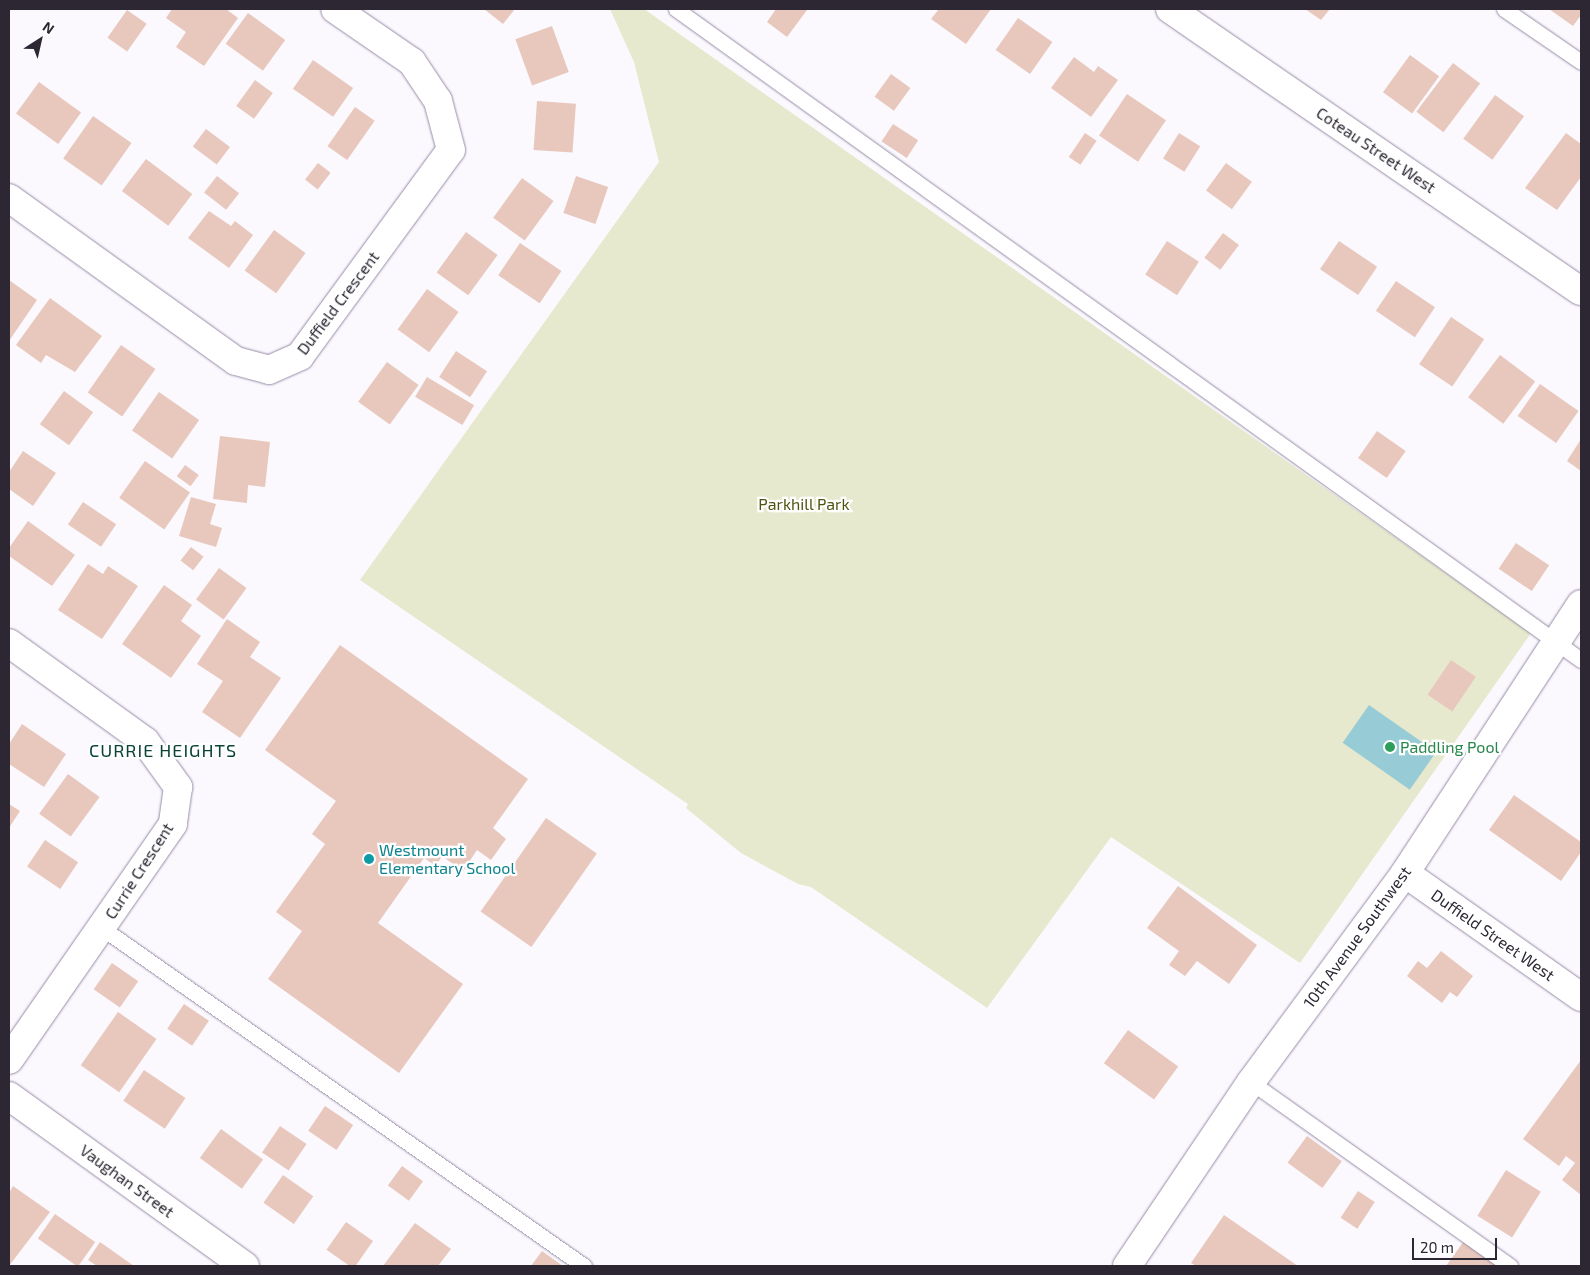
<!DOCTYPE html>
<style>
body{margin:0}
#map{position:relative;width:1590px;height:1275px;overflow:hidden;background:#fbf8fe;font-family:"Exo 2",sans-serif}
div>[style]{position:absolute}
.green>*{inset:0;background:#e6e9cd}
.water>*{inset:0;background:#97ccd6;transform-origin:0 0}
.building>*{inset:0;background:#e8c8bd;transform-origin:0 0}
.roads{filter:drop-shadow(0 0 1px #978ca6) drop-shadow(0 0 1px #978ca6)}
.lane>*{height:15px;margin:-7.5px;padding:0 7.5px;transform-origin:7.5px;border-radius:7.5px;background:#fff}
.street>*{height:28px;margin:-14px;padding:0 14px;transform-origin:14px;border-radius:14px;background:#fff}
.secondary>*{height:28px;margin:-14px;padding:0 14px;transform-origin:14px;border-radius:14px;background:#fff}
.dots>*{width:14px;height:14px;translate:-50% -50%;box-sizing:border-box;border:2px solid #fff;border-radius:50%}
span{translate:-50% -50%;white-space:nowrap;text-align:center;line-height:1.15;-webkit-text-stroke:4.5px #fff;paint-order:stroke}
.street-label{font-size:16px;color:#2c2732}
.park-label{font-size:16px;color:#515411}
.leisure-label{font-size:16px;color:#27864d}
.left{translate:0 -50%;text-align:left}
.culture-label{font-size:16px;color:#0d838f}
.neighbourhood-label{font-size:18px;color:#0b4337;letter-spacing:1px}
.frame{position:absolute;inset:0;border:10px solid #2c2732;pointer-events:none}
.north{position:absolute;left:15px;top:15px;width:50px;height:50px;-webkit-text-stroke:4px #fff;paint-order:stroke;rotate:35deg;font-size:14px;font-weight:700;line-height:20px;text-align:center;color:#2c2732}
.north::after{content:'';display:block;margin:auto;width:18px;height:22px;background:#2c2732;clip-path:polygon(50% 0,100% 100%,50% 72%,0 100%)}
.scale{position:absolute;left:1412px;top:1238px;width:85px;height:22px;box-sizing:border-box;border:2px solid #2c2732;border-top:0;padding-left:6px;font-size:15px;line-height:18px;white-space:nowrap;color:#2c2732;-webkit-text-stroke:4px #fff;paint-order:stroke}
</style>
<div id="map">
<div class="green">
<div style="clip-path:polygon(610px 9px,644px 9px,1531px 633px,1300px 963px,1111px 837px,987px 1008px,811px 887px,798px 884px,741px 853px,686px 808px,688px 804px,360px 580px,659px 162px,634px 62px)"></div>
</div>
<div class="water">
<div style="left:1369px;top:705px;width:82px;height:46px;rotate:35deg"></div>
</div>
<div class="building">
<div style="clip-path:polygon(172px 9px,226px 9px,238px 18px,204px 66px,176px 47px,186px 32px,166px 18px)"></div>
<div style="clip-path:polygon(484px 9px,515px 9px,503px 24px)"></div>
<div style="clip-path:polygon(776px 9px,806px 9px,807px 10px,787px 37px,767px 22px)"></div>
<div style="clip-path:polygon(939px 9px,991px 9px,966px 44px,931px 19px)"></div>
<div style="clip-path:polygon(1305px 9px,1330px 9px,1321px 20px)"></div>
<div style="clip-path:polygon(1549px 9px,1581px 9px,1581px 15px,1573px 26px)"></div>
<div style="left:127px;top:10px;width:24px;height:34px;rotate:35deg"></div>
<div style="left:248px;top:13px;width:46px;height:38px;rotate:36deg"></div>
<div style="left:1018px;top:18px;width:42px;height:39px;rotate:35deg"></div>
<div style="left:552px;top:26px;width:49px;height:39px;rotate:70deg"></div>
<div style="left:1410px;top:55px;width:36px;height:46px;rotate:36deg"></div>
<div style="clip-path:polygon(1074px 57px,1094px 72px,1098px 66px,1118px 80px,1091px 117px,1051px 88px)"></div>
<div style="left:313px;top:60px;width:49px;height:35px;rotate:35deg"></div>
<div style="left:1453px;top:63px;width:34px;height:61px;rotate:37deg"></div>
<div style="left:891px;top:74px;width:24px;height:28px;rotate:36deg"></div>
<div style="left:255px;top:80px;width:22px;height:32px;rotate:36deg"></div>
<div style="left:39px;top:82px;width:52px;height:39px;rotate:36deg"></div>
<div style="left:1127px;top:94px;width:47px;height:50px;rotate:34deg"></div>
<div style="left:1495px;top:95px;width:36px;height:54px;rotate:36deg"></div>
<div style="left:537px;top:101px;width:39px;height:49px;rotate:4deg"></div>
<div style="left:355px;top:107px;width:24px;height:48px;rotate:35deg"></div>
<div style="left:93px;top:116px;width:47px;height:52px;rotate:35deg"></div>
<div style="left:893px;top:124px;width:30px;height:21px;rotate:33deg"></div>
<div style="left:206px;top:129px;width:30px;height:22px;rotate:37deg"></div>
<div style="left:1085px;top:133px;width:14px;height:29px;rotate:34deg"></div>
<div style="left:1179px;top:133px;width:25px;height:30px;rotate:32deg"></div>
<div style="clip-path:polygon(1566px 133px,1581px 144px,1581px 177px,1557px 210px,1525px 188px)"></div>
<div style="left:146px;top:159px;width:58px;height:40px;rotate:37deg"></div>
<div style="left:318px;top:163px;width:16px;height:21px;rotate:38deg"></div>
<div style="left:1226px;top:163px;width:32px;height:34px;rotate:36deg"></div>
<div style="left:217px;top:176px;width:28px;height:21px;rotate:38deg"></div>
<div style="left:576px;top:176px;width:34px;height:39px;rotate:19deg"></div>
<div style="left:522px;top:178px;width:39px;height:49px;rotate:36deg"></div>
<div style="clip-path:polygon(209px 211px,231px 226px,235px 221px,253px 235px,229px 268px,188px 238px)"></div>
<div style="left:274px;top:230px;width:39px;height:50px;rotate:36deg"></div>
<div style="left:466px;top:232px;width:39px;height:50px;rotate:36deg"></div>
<div style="left:1223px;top:233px;width:20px;height:31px;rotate:37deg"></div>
<div style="left:1167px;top:241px;width:38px;height:40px;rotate:33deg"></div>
<div style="left:1339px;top:241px;width:46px;height:34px;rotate:34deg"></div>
<div style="left:520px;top:243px;width:50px;height:39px;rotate:34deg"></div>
<div style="clip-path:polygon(9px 280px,37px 300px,9px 341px)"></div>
<div style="left:1396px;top:281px;width:47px;height:36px;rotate:34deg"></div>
<div style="left:427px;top:289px;width:39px;height:50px;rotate:36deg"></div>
<div style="clip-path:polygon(50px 298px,102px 336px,75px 372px,46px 355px,41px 363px,16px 345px)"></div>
<div style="left:1451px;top:317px;width:40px;height:57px;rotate:34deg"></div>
<div style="left:121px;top:345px;width:42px;height:58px;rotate:35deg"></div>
<div style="left:456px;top:351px;width:37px;height:31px;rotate:33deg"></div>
<div style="left:1500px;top:355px;width:44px;height:53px;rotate:37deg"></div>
<div style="left:387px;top:362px;width:39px;height:49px;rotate:36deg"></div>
<div style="left:427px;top:377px;width:55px;height:23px;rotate:31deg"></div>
<div style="left:1540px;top:384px;width:47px;height:39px;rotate:35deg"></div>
<div style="left:64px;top:391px;width:36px;height:41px;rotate:36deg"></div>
<div style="left:159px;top:392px;width:49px;height:47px;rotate:35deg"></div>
<div style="left:1377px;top:431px;width:35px;height:33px;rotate:35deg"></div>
<div style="clip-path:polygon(220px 436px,270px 442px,265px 487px,248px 485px,247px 503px,213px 499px)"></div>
<div style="clip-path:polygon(1581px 439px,1581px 471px,1567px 461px)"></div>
<div style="clip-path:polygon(23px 451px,56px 473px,33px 506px,9px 489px,9px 472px)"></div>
<div style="left:145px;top:461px;width:55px;height:45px;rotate:35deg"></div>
<div style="left:185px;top:465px;width:17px;height:14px;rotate:36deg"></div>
<div style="clip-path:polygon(191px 497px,216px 504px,210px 524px,222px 528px,216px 547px,179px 536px)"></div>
<div style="left:83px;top:502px;width:40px;height:27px;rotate:34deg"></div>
<div style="clip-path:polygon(28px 521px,75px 555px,52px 586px,9px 556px,9px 548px)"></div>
<div style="left:1516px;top:543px;width:40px;height:31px;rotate:34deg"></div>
<div style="left:191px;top:547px;width:16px;height:17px;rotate:38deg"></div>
<div style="clip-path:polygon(88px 564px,103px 574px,108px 566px,138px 586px,102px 639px,58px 610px)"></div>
<div style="left:219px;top:568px;width:34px;height:39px;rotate:36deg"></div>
<div style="clip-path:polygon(164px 585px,192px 605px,181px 621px,201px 636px,171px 678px,122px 644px)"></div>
<div style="clip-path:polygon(227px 619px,260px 642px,250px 657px,281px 678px,240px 738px,202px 712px,223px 681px,197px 664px)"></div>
<div style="clip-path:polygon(340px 645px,528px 779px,493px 828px,506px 839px,491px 860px,477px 850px,463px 871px,442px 856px,436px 866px,424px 858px,378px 923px,463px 984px,399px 1073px,268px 979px,302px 931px,276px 912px,325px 844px,312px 834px,336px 801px,265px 750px)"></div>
<div style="left:1451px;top:660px;width:30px;height:42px;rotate:34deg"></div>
<div style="clip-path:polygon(22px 724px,66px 754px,44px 787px,9px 764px,9px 744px)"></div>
<div style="left:68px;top:774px;width:39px;height:49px;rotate:36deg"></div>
<div style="clip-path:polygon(1514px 795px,1581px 842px,1581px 852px,1561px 881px,1489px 830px)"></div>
<div style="clip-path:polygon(9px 804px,20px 811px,9px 828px)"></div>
<div style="left:546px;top:818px;width:62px;height:114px;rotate:35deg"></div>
<div style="left:45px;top:840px;width:40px;height:32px;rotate:34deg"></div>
<div style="clip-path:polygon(1178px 886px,1257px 945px,1229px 984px,1197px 961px,1185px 976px,1169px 965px,1179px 951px,1147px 928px)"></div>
<div style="clip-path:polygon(1441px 951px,1473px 976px,1457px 997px,1450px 992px,1442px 1003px,1407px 976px,1418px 961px,1427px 968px)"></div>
<div style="left:112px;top:963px;width:32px;height:32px;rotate:35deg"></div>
<div style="left:184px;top:1004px;width:30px;height:30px;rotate:34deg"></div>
<div style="left:118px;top:1012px;width:47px;height:65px;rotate:35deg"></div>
<div style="left:1128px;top:1030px;width:62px;height:41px;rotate:36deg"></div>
<div style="clip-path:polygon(1581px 1060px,1581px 1195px,1562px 1180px,1575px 1163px,1566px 1156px,1559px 1166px,1523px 1139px)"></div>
<div style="left:144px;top:1070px;width:50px;height:37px;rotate:34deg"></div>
<div style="left:325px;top:1106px;width:34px;height:30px;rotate:34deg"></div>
<div style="left:280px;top:1126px;width:32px;height:32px;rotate:34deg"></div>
<div style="left:221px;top:1129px;width:52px;height:36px;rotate:36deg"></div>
<div style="left:1307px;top:1136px;width:43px;height:33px;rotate:36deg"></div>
<div style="left:402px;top:1166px;width:26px;height:24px;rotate:36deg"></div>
<div style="left:1506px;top:1170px;width:41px;height:54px;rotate:32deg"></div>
<div style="left:283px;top:1175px;width:37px;height:34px;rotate:35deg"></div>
<div style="clip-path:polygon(13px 1186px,50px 1212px,9px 1266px,9px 1193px)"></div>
<div style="left:1358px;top:1191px;width:20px;height:32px;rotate:33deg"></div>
<div style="left:55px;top:1214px;width:49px;height:30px;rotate:35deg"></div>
<div style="clip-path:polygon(1224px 1215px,1298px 1266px,1196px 1266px,1191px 1263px)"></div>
<div style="left:346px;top:1222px;width:33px;height:34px;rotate:35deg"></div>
<div style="clip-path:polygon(415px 1223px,451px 1249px,438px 1266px,383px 1266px)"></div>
<div style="clip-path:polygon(1464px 1241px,1501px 1266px,1446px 1266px)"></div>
<div style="clip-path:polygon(100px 1242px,134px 1266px,97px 1266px,88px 1260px)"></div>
<div style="clip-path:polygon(542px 1251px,563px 1266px,531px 1266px)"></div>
</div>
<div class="roads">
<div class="lane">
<div style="left:676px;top:9px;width:1115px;rotate:35.73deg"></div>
<div style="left:1504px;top:9px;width:93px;rotate:34.5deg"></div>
<div style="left:102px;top:928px;width:589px;rotate:35.04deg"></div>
<div style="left:1251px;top:1082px;width:318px;rotate:35.4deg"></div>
</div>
<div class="street">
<div style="left:9px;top:198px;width:279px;rotate:35.7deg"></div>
<div style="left:236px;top:361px;width:34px;rotate:15deg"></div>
<div style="left:269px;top:370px;width:34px;rotate:-24deg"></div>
<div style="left:300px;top:356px;width:255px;rotate:-53.8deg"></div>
<div style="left:451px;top:150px;width:51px;rotate:-104.9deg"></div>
<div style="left:438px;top:101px;width:47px;rotate:-123.7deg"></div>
<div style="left:412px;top:62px;width:93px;rotate:-145.5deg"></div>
<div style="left:9px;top:643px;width:168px;rotate:35.8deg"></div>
<div style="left:145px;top:741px;width:57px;rotate:54.3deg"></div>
<div style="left:178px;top:787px;width:37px;rotate:98deg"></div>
<div style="left:173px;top:824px;width:287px;rotate:124.8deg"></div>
<div style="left:1405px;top:873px;width:215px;rotate:35.2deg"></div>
<div style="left:9px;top:1096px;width:291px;rotate:35.8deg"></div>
<div style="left:1127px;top:1266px;width:222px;rotate:-56deg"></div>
<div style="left:1251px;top:1082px;width:260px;rotate:-53.6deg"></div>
<div style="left:1405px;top:873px;width:321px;rotate:-56.8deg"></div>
</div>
<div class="secondary">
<div style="left:1170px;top:9px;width:498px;rotate:34.5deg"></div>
</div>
</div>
<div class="dots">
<div style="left:1390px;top:747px;background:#2e9e5b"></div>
<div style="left:369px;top:859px;background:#0f9aa8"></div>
</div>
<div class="street-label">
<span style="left:1376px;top:150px;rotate:34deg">Coteau Street West</span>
<span style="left:338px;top:303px;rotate:-53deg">Duffield Crescent</span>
<span style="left:139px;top:871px;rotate:-57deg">Currie Crescent</span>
<span style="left:1493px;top:935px;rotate:35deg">Duffield Street West</span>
<span style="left:1357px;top:937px;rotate:-54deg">10th Avenue Southwest</span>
<span style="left:127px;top:1181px;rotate:36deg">Vaughan Street</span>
</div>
<div class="park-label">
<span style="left:804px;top:504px">Parkhill Park</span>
</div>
<div class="leisure-label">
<span class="left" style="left:1400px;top:747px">Paddling Pool</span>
</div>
<div class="culture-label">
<span class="left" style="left:379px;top:859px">Westmount<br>Elementary School</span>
</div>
<div class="neighbourhood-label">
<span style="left:163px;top:750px">CURRIE HEIGHTS</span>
</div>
<div class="frame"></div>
<div class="north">N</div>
<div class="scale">20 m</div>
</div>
